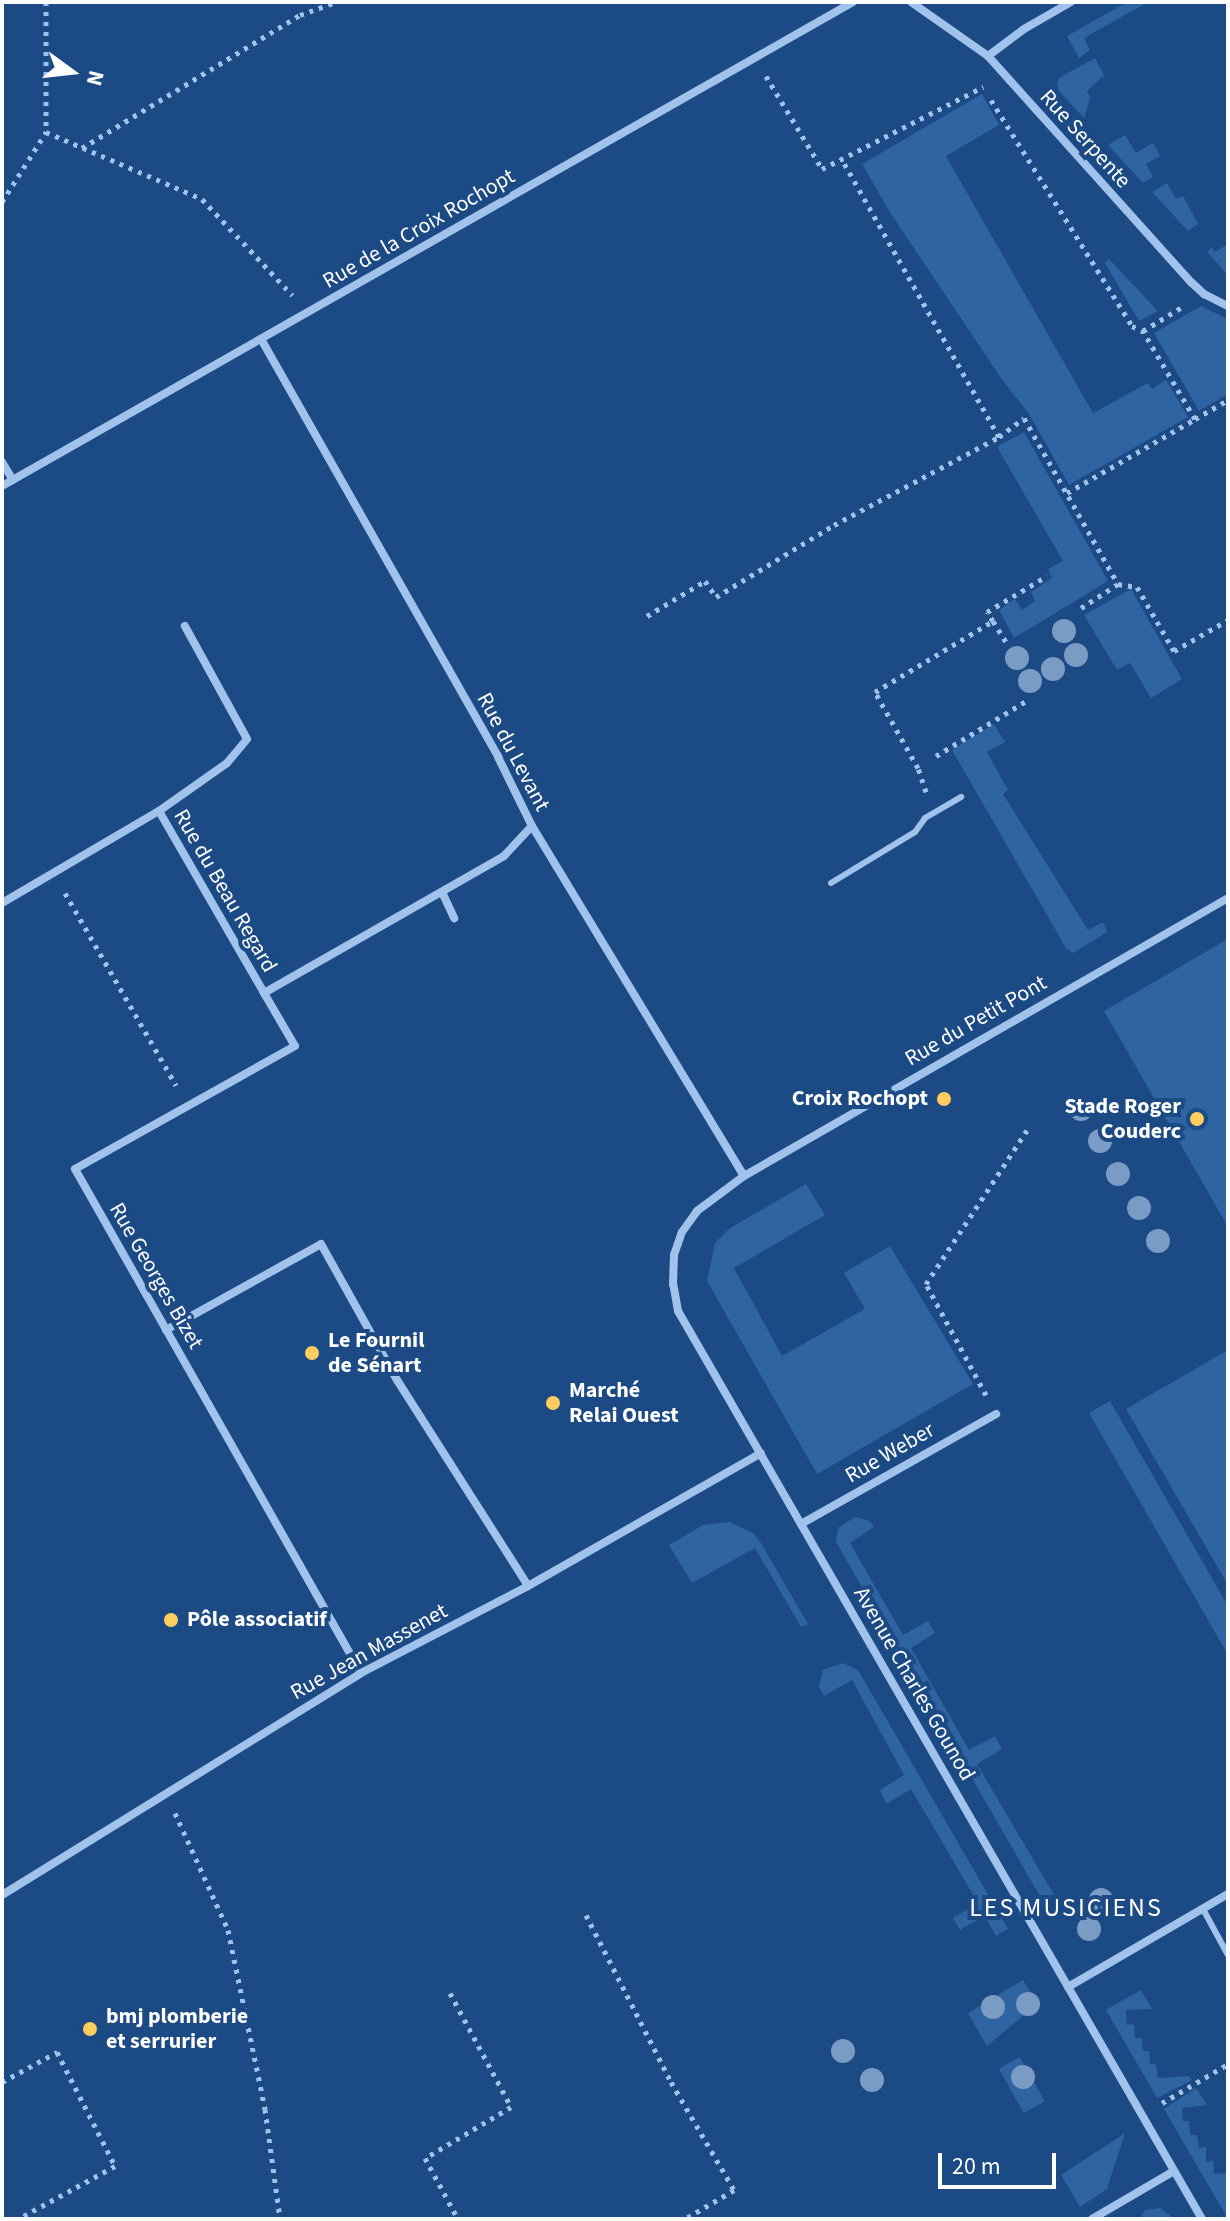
<!DOCTYPE html>
<meta charset="utf-8">
<style>
body{margin:0}
#map{position:relative;width:1230px;height:2221px;overflow:hidden;background:#1b4a84;font-family:"Source Sans 3",sans-serif}
div>[style]{position:absolute}
.green>*{inset:0;background:#2e64a2;transform-origin:0 0}
.path>*{height:5px;margin-top:-2.5px;transform-origin:0;background:repeating-linear-gradient(90deg,#a1c3eb 0 4px,transparent 0 10px)}
.service>*{height:6px;margin:-3px;padding:0 3px;transform-origin:3px;border-radius:3px;background:#a1c3eb}
.minor>*{height:8px;margin:-4px;padding:0 4px;transform-origin:4px;border-radius:4px;background:#a1c3eb}
.trees>*{width:24px;height:24px;margin:-12px;border-radius:50%;background:#799bc4}
.dots>*{width:22px;height:22px;translate:-50% -50%;box-sizing:border-box;border:4px solid #1b4a84;border-radius:50%}
span{translate:-50% -50%;white-space:nowrap;text-align:center;line-height:1.15;-webkit-text-stroke:8px #1b4a84;paint-order:stroke}
.street-label{font-size:22px;color:#fff}
.poi-label{font-size:22px;color:#fff;font-weight:700}
.right{translate:-100% -50%;text-align:right}
.left{translate:0 -50%;text-align:left}
.quarter-label{font-size:26px;color:#fff;letter-spacing:2px}
.frame{position:absolute;inset:0;border:4px solid #fff;pointer-events:none}
.north{position:absolute;left:32px;top:32px;width:80px;height:80px;-webkit-text-stroke:6px #1b4a84;paint-order:stroke;rotate:105deg;font-size:22px;font-weight:700;line-height:32px;text-align:center;color:#fff}
.north::after{content:'';display:block;margin:auto;width:28px;height:36px;background:#fff;clip-path:polygon(50% 0,100% 100%,50% 72%,0 100%)}
.scale{position:absolute;left:938px;top:2153px;width:118px;height:36px;box-sizing:border-box;border:4px solid #fff;border-top:0;padding-left:10px;font-size:24px;line-height:28px;white-space:nowrap;color:#fff;-webkit-text-stroke:6px #1b4a84;paint-order:stroke}
</style>
<div id="map">
<div class="green">
<div style="clip-path:polygon(1127px 2px,1148px 2px,1084px 38px,1090px 50px,1079px 58px,1067px 36px)"></div>
<div style="clip-path:polygon(1095px 58px,1104px 75px,1087px 91px,1090px 98px,1084px 118px,1059px 91px,1057px 83px,1059px 78px)"></div>
<div style="clip-path:polygon(982px 94px,999px 125px,946px 156px,1093px 413px,1148px 383px,1152px 389px,1166px 380px,1188px 417px,1069px 485px,1029px 414px,1003px 381px,891px 214px,862px 164px)"></div>
<div style="clip-path:polygon(1125px 135px,1136px 153px,1153px 143px,1160px 156px,1146px 164px,1153px 177px,1143px 183px,1108px 145px)"></div>
<div style="clip-path:polygon(1167px 183px,1176px 199px,1183px 196px,1198px 224px,1188px 231px,1152px 192px)"></div>
<div style="clip-path:polygon(1228px 244px,1228px 275px,1207px 252px,1212px 247px,1215px 252px)"></div>
<div style="clip-path:polygon(1109px 259px,1158px 311px,1139px 321px,1105px 263px)"></div>
<div style="clip-path:polygon(1201px 306px,1228px 319px,1228px 394px,1199px 411px,1154px 333px)"></div>
<div style="clip-path:polygon(1024px 432px,1108px 581px,1014px 638px,999px 610px,1015px 599px,1022px 610px,1035px 601px,1031px 592px,1052px 578px,1048px 569px,1063px 561px,997px 447px)"></div>
<div style="clip-path:polygon(1131px 589px,1182px 679px,1151px 698px,1130px 663px,1117px 670px,1084px 615px)"></div>
<div style="clip-path:polygon(994px 724px,1005px 742px,987px 752px,1008px 790px,1003px 794px,1088px 930px,1103px 922px,1107px 932px,1073px 953px,1066px 948px,952px 750px)"></div>
<div style="clip-path:polygon(1228px 939px,1228px 1227px,1104px 1011px)"></div>
<div style="clip-path:polygon(806px 1184px,825px 1215px,734px 1268px,782px 1356px,865px 1309px,844px 1273px,890px 1246px,973px 1384px,817px 1474px,707px 1281px,715px 1243px,730px 1228px)"></div>
<div style="clip-path:polygon(1228px 1350px,1228px 1585px,1126px 1409px)"></div>
<div style="clip-path:polygon(1110px 1401px,1228px 1606px,1228px 1655px,1089px 1413px)"></div>
<div style="clip-path:polygon(855px 1517px,870px 1521px,874px 1527px,850px 1543px,903px 1635px,928px 1621px,935px 1633px,911px 1648px,969px 1750px,995px 1736px,1002px 1749px,977px 1764px,1056px 1898px,1045px 1905px,836px 1542px,838px 1528px)"></div>
<div style="clip-path:polygon(729px 1522px,753px 1533px,761px 1543px,808px 1624px,801px 1627px,755px 1548px,692px 1583px,669px 1545px,703px 1525px)"></div>
<div style="clip-path:polygon(843px 1663px,858px 1670px,1008px 1929px,996px 1936px,985px 1916px,960px 1930px,953px 1918px,978px 1903px,911px 1789px,886px 1804px,880px 1790px,904px 1775px,852px 1680px,824px 1696px,819px 1686px,823px 1670px)"></div>
<div style="clip-path:polygon(1023px 1980px,1037px 2004px,987px 2046px,968px 2013px)"></div>
<div style="clip-path:polygon(1141px 1990px,1152px 2009px,1126px 2010px,1127px 2025px,1134px 2024px,1135px 2038px,1142px 2038px,1143px 2051px,1149px 2051px,1150px 2064px,1156px 2064px,1158px 2078px,1189px 2076px,1192px 2080px,1157px 2098px,1106px 2010px)"></div>
<div style="left:1020px;top:2057px;width:51px;height:24px;rotate:61deg"></div>
<div style="clip-path:polygon(1196px 2088px,1207px 2105px,1182px 2108px,1183px 2121px,1189px 2121px,1190px 2135px,1197px 2135px,1199px 2148px,1206px 2147px,1206px 2162px,1213px 2161px,1214px 2174px,1228px 2173px,1228px 2219px,1164px 2109px)"></div>
<div style="clip-path:polygon(1125px 2133px,1107px 2189px,1080px 2207px,1061px 2175px)"></div>
<div style="clip-path:polygon(1160px 2208px,1175px 2219px,1139px 2219px,1145px 2210px)"></div>
</div>
<div class="path">
<div style="left:46px;top:2px;width:130px;rotate:90deg"></div>
<div style="left:46px;top:132px;width:170px;rotate:23.2deg"></div>
<div style="left:202px;top:199px;width:132px;rotate:46.8deg"></div>
<div style="left:766px;top:76px;width:109px;rotate:58.9deg"></div>
<div style="left:822px;top:169px;width:181px;rotate:-27deg"></div>
<div style="left:991px;top:100px;width:266px;rotate:58deg"></div>
<div style="left:1132px;top:326px;width:12px;rotate:24deg"></div>
<div style="left:82px;top:148px;width:255px;rotate:-31.4deg"></div>
<div style="left:300px;top:15px;width:37px;rotate:-20deg"></div>
<div style="left:2px;top:202px;width:83px;rotate:-57.8deg"></div>
<div style="left:1195px;top:419px;width:38px;rotate:-30deg"></div>
<div style="left:999px;top:437px;width:31px;rotate:-37deg"></div>
<div style="left:1024px;top:418px;width:191px;rotate:60.5deg"></div>
<div style="left:1118px;top:584px;width:44px;rotate:147deg"></div>
<div style="left:1067px;top:493px;width:148px;rotate:-30deg"></div>
<div style="left:1195px;top:419px;width:102px;rotate:-120.6deg"></div>
<div style="left:1143px;top:331px;width:46px;rotate:-31.6deg"></div>
<div style="left:1118px;top:584px;width:19px;rotate:9deg"></div>
<div style="left:1137px;top:587px;width:74px;rotate:60deg"></div>
<div style="left:1174px;top:651px;width:62px;rotate:-29.9deg"></div>
<div style="left:647px;top:616px;width:68px;rotate:-31.1deg"></div>
<div style="left:705px;top:581px;width:19px;rotate:55deg"></div>
<div style="left:716px;top:597px;width:138px;rotate:-31.4deg"></div>
<div style="left:834px;top:525px;width:187px;rotate:-28.1deg"></div>
<div style="left:999px;top:437px;width:321px;rotate:-119.5deg"></div>
<div style="left:993px;top:621px;width:11px;rotate:-124deg"></div>
<div style="left:987px;top:612px;width:70px;rotate:-31deg"></div>
<div style="left:936px;top:756px;width:105px;rotate:-31.4deg"></div>
<div style="left:926px;top:792px;width:25px;rotate:-108deg"></div>
<div style="left:918px;top:768px;width:87px;rotate:-119.5deg"></div>
<div style="left:875px;top:692px;width:138px;rotate:-31deg"></div>
<div style="left:993px;top:621px;width:25px;rotate:58deg"></div>
<div style="left:65px;top:893px;width:222px;rotate:60deg"></div>
<div style="left:986px;top:1395px;width:126px;rotate:-118.4deg"></div>
<div style="left:926px;top:1284px;width:184px;rotate:-56.7deg"></div>
<div style="left:175px;top:1813px;width:128px;rotate:65.6deg"></div>
<div style="left:228px;top:1930px;width:183px;rotate:78.3deg"></div>
<div style="left:265px;top:2109px;width:111px;rotate:82.2deg"></div>
<div style="left:586px;top:1915px;width:187px;rotate:63deg"></div>
<div style="left:671px;top:2082px;width:125px;rotate:59.7deg"></div>
<div style="left:734px;top:2190px;width:57px;rotate:149.4deg"></div>
<div style="left:450px;top:1993px;width:129px;rotate:61.8deg"></div>
<div style="left:511px;top:2107px;width:100px;rotate:149.3deg"></div>
<div style="left:425px;top:2158px;width:69px;rotate:61.6deg"></div>
<div style="left:2px;top:2082px;width:63px;rotate:-28.6deg"></div>
<div style="left:57px;top:2052px;width:128px;rotate:63deg"></div>
<div style="left:115px;top:2166px;width:111px;rotate:151.3deg"></div>
<div style="left:1162px;top:2103px;width:77px;rotate:-30.6deg"></div>
</div>
<div class="service">
<div style="left:831px;top:883px;width:98px;rotate:-31.3deg"></div>
<div style="left:915px;top:832px;width:17px;rotate:-54deg"></div>
<div style="left:925px;top:818px;width:42px;rotate:-30.3deg"></div>
<div style="left:1203px;top:1909px;width:52px;rotate:61.5deg"></div>
</div>
<div class="minor">
<div style="left:911px;top:2px;width:94px;rotate:35deg"></div>
<div style="left:988px;top:56px;width:304px;rotate:48.1deg"></div>
<div style="left:1191px;top:282px;width:18px;rotate:43deg"></div>
<div style="left:1204px;top:294px;width:27px;rotate:27deg"></div>
<div style="left:988px;top:56px;width:45px;rotate:-36.9deg"></div>
<div style="left:1024px;top:29px;width:54px;rotate:-29.9deg"></div>
<div style="left:261px;top:339px;width:481px;rotate:60.4deg"></div>
<div style="left:498px;top:757px;width:77px;rotate:63.8deg"></div>
<div style="left:532px;top:826px;width:409px;rotate:58.8deg"></div>
<div style="left:2px;top:462px;width:21px;rotate:59deg"></div>
<div style="left:2px;top:486px;width:979px;rotate:-29.63deg"></div>
<div style="left:159px;top:811px;width:83px;rotate:-35.2deg"></div>
<div style="left:227px;top:763px;width:31px;rotate:-50deg"></div>
<div style="left:247px;top:739px;width:129px;rotate:-118.8deg"></div>
<div style="left:442px;top:892px;width:29px;rotate:65deg"></div>
<div style="left:2px;top:903px;width:182px;rotate:-30.4deg"></div>
<div style="left:159px;top:811px;width:210px;rotate:60deg"></div>
<div style="left:264px;top:993px;width:276px;rotate:-29.7deg"></div>
<div style="left:504px;top:856px;width:41px;rotate:-47deg"></div>
<div style="left:264px;top:993px;width:61px;rotate:59.7deg"></div>
<div style="left:295px;top:1046px;width:252px;rotate:150.8deg"></div>
<div style="left:75px;top:1169px;width:579px;rotate:60.43deg"></div>
<div style="left:166px;top:1330px;width:177px;rotate:-29deg"></div>
<div style="left:321px;top:1244px;width:156px;rotate:60.8deg"></div>
<div style="left:397px;top:1380px;width:244px;rotate:57.5deg"></div>
<div style="left:801px;top:1524px;width:224px;rotate:-29.4deg"></div>
<div style="left:2px;top:1895px;width:422px;rotate:-31.7deg"></div>
<div style="left:361px;top:1673px;width:188px;rotate:-27.5deg"></div>
<div style="left:528px;top:1586px;width:268px;rotate:-29.7deg"></div>
<div style="left:1068px;top:1987px;width:185px;rotate:-30.2deg"></div>
<div style="left:1092px;top:2219px;width:95px;rotate:-30.3deg"></div>
<div style="left:1202px;top:2219px;width:1048px;rotate:-119.99deg"></div>
<div style="left:678px;top:1311px;width:27px;rotate:-100deg"></div>
<div style="left:673px;top:1284px;width:29px;rotate:-88deg"></div>
<div style="left:674px;top:1255px;width:24px;rotate:-71deg"></div>
<div style="left:682px;top:1232px;width:26px;rotate:-54deg"></div>
<div style="left:697px;top:1211px;width:59px;rotate:-36.7deg"></div>
<div style="left:744px;top:1176px;width:558px;rotate:-29.87deg"></div>
</div>
<div class="trees">
<div style="left:1064px;top:631px"></div>
<div style="left:1076px;top:655px"></div>
<div style="left:1017px;top:658px"></div>
<div style="left:1053px;top:669px"></div>
<div style="left:1030px;top:681px"></div>
<div style="left:1081px;top:1109px"></div>
<div style="left:1100px;top:1141px"></div>
<div style="left:1118px;top:1174px"></div>
<div style="left:1139px;top:1208px"></div>
<div style="left:1158px;top:1241px"></div>
<div style="left:1101px;top:1900px"></div>
<div style="left:1089px;top:1929px"></div>
<div style="left:1028px;top:2004px"></div>
<div style="left:993px;top:2007px"></div>
<div style="left:843px;top:2051px"></div>
<div style="left:1023px;top:2077px"></div>
<div style="left:872px;top:2080px"></div>
</div>
<div class="dots">
<div style="left:944px;top:1099px;background:#fdcd5d"></div>
<div style="left:1197px;top:1119px;background:#fdcd5d"></div>
<div style="left:312px;top:1353px;background:#fdcd5d"></div>
<div style="left:553px;top:1403px;background:#fdcd5d"></div>
<div style="left:171px;top:1620px;background:#fdcd5d"></div>
<div style="left:90px;top:2029px;background:#fdcd5d"></div>
</div>
<div class="street-label">
<span style="left:1085px;top:139px;rotate:48deg">Rue Serpente</span>
<span style="left:419px;top:229px;rotate:-30deg">Rue de la Croix Rochopt</span>
<span style="left:513px;top:752px;rotate:62deg">Rue du Levant</span>
<span style="left:225px;top:891px;rotate:60deg">Rue du Beau Regard</span>
<span style="left:976px;top:1021px;rotate:-30deg">Rue du Petit Pont</span>
<span style="left:156px;top:1276px;rotate:60deg">Rue Georges Bizet</span>
<span style="left:890px;top:1453px;rotate:-30deg">Rue Weber</span>
<span style="left:369px;top:1652px;rotate:-29deg">Rue Jean Massenet</span>
<span style="left:914px;top:1684px;rotate:60deg">Avenue Charles Gounod</span>
</div>
<div class="poi-label">
<span class="right" style="left:928px;top:1099px">Croix Rochopt</span>
<span class="right" style="left:1181px;top:1119px">Stade Roger<br>Couderc</span>
<span class="left" style="left:328px;top:1353px">Le Fournil<br>de Sénart</span>
<span class="left" style="left:569px;top:1403px">Marché<br>Relai Ouest</span>
<span class="left" style="left:187px;top:1620px">Pôle associatif</span>
<span class="left" style="left:106px;top:2029px">bmj plomberie<br>et serrurier</span>
</div>
<div class="quarter-label">
<span style="left:1066px;top:1908px">LES MUSICIENS</span>
</div>
<div class="frame"></div>
<div class="north">N</div>
<div class="scale">20 m</div>
</div>
